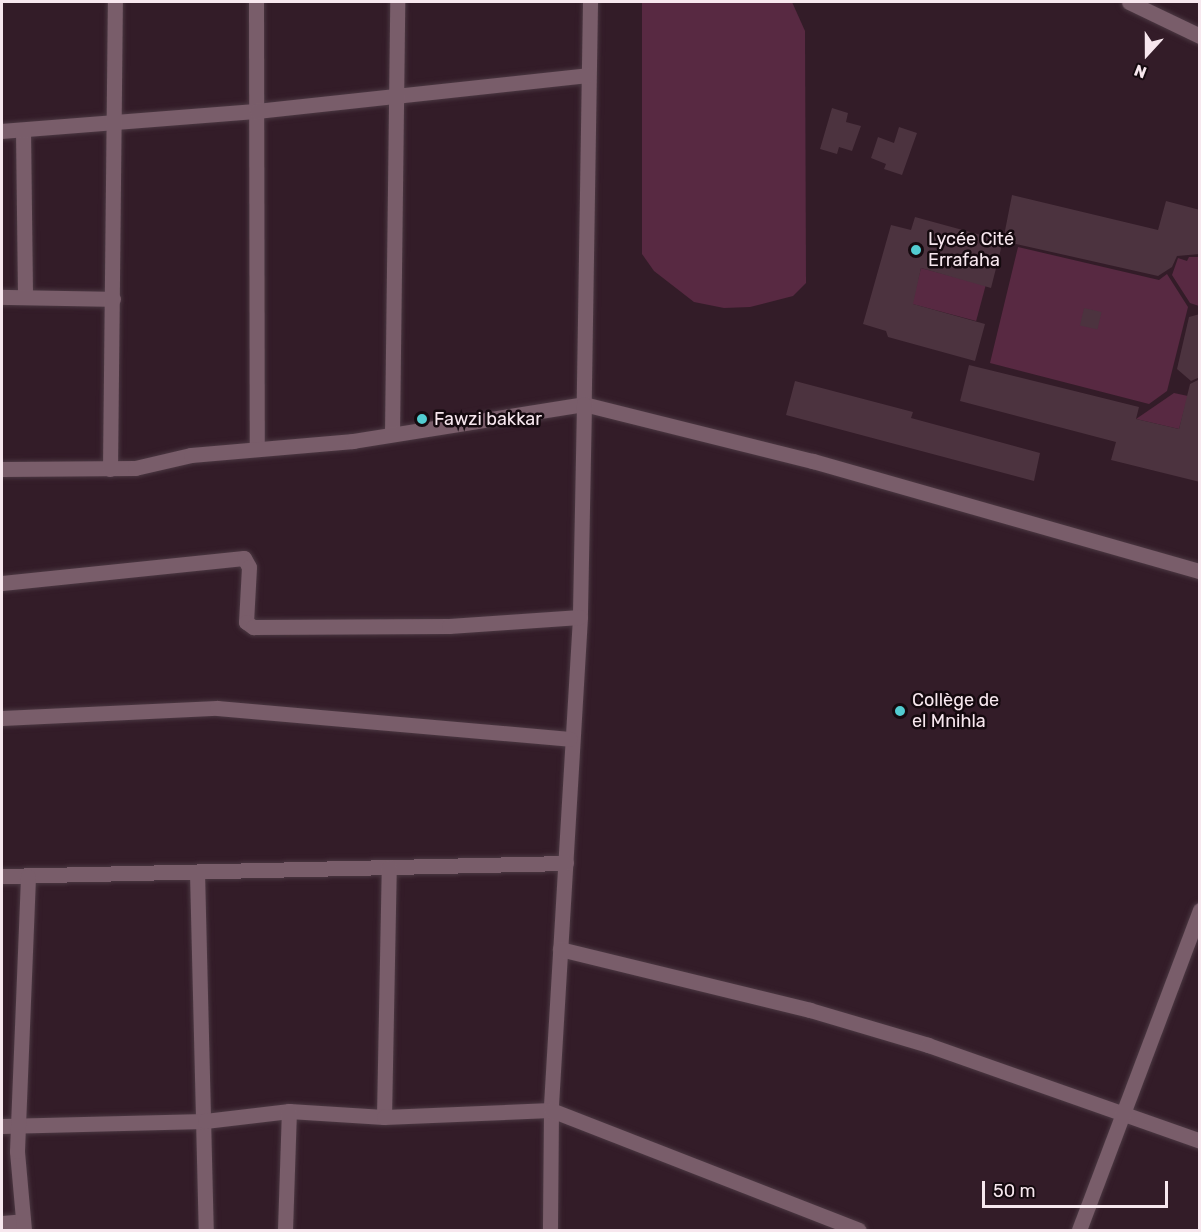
<!DOCTYPE html>
<meta charset="utf-8">
<style>
body{margin:0}
#map{position:relative;width:1201px;height:1232px;overflow:hidden;background:#331c28;font-family:Rubik,sans-serif}
div>[style]{position:absolute}
.green>*{inset:0;background:#582942;transform-origin:0 0}
.building>*{inset:0;background:#4c333f;transform-origin:0 0}
.roads{filter:drop-shadow(0 0 2px #4b3842) drop-shadow(0 0 2px #4b3842)}
.minor>*{height:15px;margin:-7.5px;padding:0 7.5px;transform-origin:7.5px;border-radius:7.5px;background:#795d6a}
.dots>*{width:16px;height:16px;translate:-50% -50%;box-sizing:border-box;border:3px solid #150a0f;border-radius:50%}
span{translate:-50% -50%;white-space:nowrap;text-align:center;line-height:1.15;-webkit-text-stroke:5px #150a0f;paint-order:stroke}
.poi-label{font-size:18px;color:#f7e7ee}
.left{translate:0 -50%;text-align:left}
.frame{position:absolute;inset:0;border:3px solid #f7e7ee;pointer-events:none}
.north{position:absolute;left:1117px;top:24px;width:60px;height:60px;-webkit-text-stroke:4px #150a0f;paint-order:stroke;rotate:201deg;font-size:16px;font-weight:700;line-height:24px;text-align:center;color:#f7e7ee}
.north::after{content:'';display:block;margin:auto;width:21px;height:27px;background:#f7e7ee;clip-path:polygon(50% 0,100% 100%,50% 72%,0 100%)}
.scale{position:absolute;left:982px;top:1181px;width:186px;height:27px;box-sizing:border-box;border:3px solid #f7e7ee;border-top:0;padding-left:8px;font-size:18px;line-height:21px;white-space:nowrap;color:#f7e7ee;-webkit-text-stroke:4px #150a0f;paint-order:stroke}
</style>
<div id="map">
<div class="green">
<div style="clip-path:polygon(642px 2px,792px 2px,805px 31px,806px 283px,793px 296px,750px 307px,724px 308px,694px 302px,654px 271px,642px 254px)"></div>
<div style="clip-path:polygon(1018px 247px,1159px 280px,1167px 274px,1188px 307px,1167px 391px,1149px 404px,990px 363px)"></div>
<div style="clip-path:polygon(1189px 257px,1199px 257px,1199px 306px,1190px 303px,1172px 275px,1178px 258px,1187px 261px)"></div>
<div style="left:921px;top:268px;width:67px;height:37px;rotate:15deg"></div>
<div style="clip-path:polygon(1174px 393px,1188px 396px,1179px 429px,1136px 419px)"></div>
</div>
<div class="building">
<div style="clip-path:polygon(832px 108px,848px 113px,846px 122px,861px 126px,852px 151px,839px 147px,837px 154px,820px 149px)"></div>
<div style="clip-path:polygon(899px 127px,917px 133px,902px 175px,884px 169px,886px 164px,871px 158px,878px 137px,894px 143px)"></div>
<div style="clip-path:polygon(1012px 195px,1158px 230px,1166px 201px,1200px 210px,1200px 254px,1177px 256px,1172px 267px,1158px 276px,1003px 241px)"></div>
<div style="clip-path:polygon(915px 217px,1003px 241px,991px 288px,921px 268px,913px 304px,985px 324px,975px 361px,888px 337px,886px 331px,863px 324px,891px 225px,911px 230px)"></div>
<div style="left:1084px;top:308px;width:18px;height:18px;rotate:13deg"></div>
<div style="clip-path:polygon(1200px 314px,1200px 377px,1191px 381px,1177px 369px,1189px 317px)"></div>
<div style="clip-path:polygon(969px 365px,1139px 407px,1136px 419px,1179px 429px,1190px 384px,1200px 379px,1200px 482px,1111px 460px,1116px 442px,960px 401px)"></div>
<div style="clip-path:polygon(795px 381px,913px 412px,911px 418px,1040px 453px,1034px 481px,786px 415px)"></div>
</div>
<div class="roads">
<div class="minor">
<div style="left:256px;top:2px;width:445px;rotate:89.9deg"></div>
<div style="left:590px;top:2px;width:402px;rotate:90.9deg"></div>
<div style="left:584px;top:404px;width:236px;rotate:14deg"></div>
<div style="left:813px;top:461px;width:402px;rotate:15.9deg"></div>
<div style="left:1129px;top:2px;width:79px;rotate:25.6deg"></div>
<div style="left:23px;top:130px;width:167px;rotate:89.3deg"></div>
<div style="left:2px;top:131px;width:256px;rotate:-4.5deg"></div>
<div style="left:257px;top:111px;width:332px;rotate:-6.2deg"></div>
<div style="left:2px;top:297px;width:111px;rotate:1deg"></div>
<div style="left:392px;top:434px;width:432px;rotate:-89.3deg"></div>
<div style="left:2px;top:469px;width:133px;rotate:-0.4deg"></div>
<div style="left:135px;top:468px;width:57px;rotate:-13.1deg"></div>
<div style="left:191px;top:455px;width:163px;rotate:-4.9deg"></div>
<div style="left:353px;top:441px;width:234px;rotate:-9.1deg"></div>
<div style="left:584px;top:404px;width:213px;rotate:91.1deg"></div>
<div style="left:580px;top:617px;width:494px;rotate:93.4deg"></div>
<div style="left:551px;top:1110px;width:120px;rotate:90.5deg"></div>
<div style="left:110px;top:469px;width:467px;rotate:-89.4deg"></div>
<div style="left:2px;top:583px;width:243px;rotate:-5.9deg"></div>
<div style="left:244px;top:558px;width:10px;rotate:61deg"></div>
<div style="left:249px;top:567px;width:55px;rotate:93.1deg"></div>
<div style="left:246px;top:622px;width:9px;rotate:36deg"></div>
<div style="left:253px;top:627px;width:196px;rotate:-0.3deg"></div>
<div style="left:449px;top:626px;width:131px;rotate:-3.9deg"></div>
<div style="left:2px;top:718px;width:215px;rotate:-2.7deg"></div>
<div style="left:217px;top:708px;width:354px;rotate:5deg"></div>
<div style="left:197px;top:872px;width:358px;rotate:88.6deg"></div>
<div style="left:2px;top:876px;width:564px;rotate:-1.32deg"></div>
<div style="left:560px;top:949px;width:257px;rotate:13.7deg"></div>
<div style="left:810px;top:1010px;width:123px;rotate:16.5deg"></div>
<div style="left:928px;top:1045px;width:288px;rotate:19.4deg"></div>
<div style="left:384px;top:1117px;width:250px;rotate:-88.9deg"></div>
<div style="left:2px;top:1126px;width:203px;rotate:-1.4deg"></div>
<div style="left:205px;top:1121px;width:85px;rotate:-6.8deg"></div>
<div style="left:289px;top:1111px;width:95px;rotate:3.6deg"></div>
<div style="left:384px;top:1117px;width:167px;rotate:-2.4deg"></div>
<div style="left:551px;top:1110px;width:330px;rotate:21.3deg"></div>
<div style="left:2px;top:1223px;width:21px;rotate:-5deg"></div>
<div style="left:24px;top:1230px;width:79px;rotate:-95.1deg"></div>
<div style="left:17px;top:1151px;width:275px;rotate:-87.7deg"></div>
<div style="left:285px;top:1230px;width:119px;rotate:-88.1deg"></div>
<div style="left:1079px;top:1230px;width:342px;rotate:-69.3deg"></div>
</div>
</div>
<div class="dots">
<div style="left:916px;top:250px;background:#52ccd1"></div>
<div style="left:422px;top:419px;background:#52ccd1"></div>
<div style="left:900px;top:711px;background:#52ccd1"></div>
</div>
<div class="poi-label">
<span class="left" style="left:928px;top:250px">Lycée Cité<br>Errafaha</span>
<span class="left" style="left:434px;top:419px">Fawzi bakkar</span>
<span class="left" style="left:912px;top:711px">Collège de<br>el Mnihla</span>
</div>
<div class="frame"></div>
<div class="north">N</div>
<div class="scale">50 m</div>
</div>
